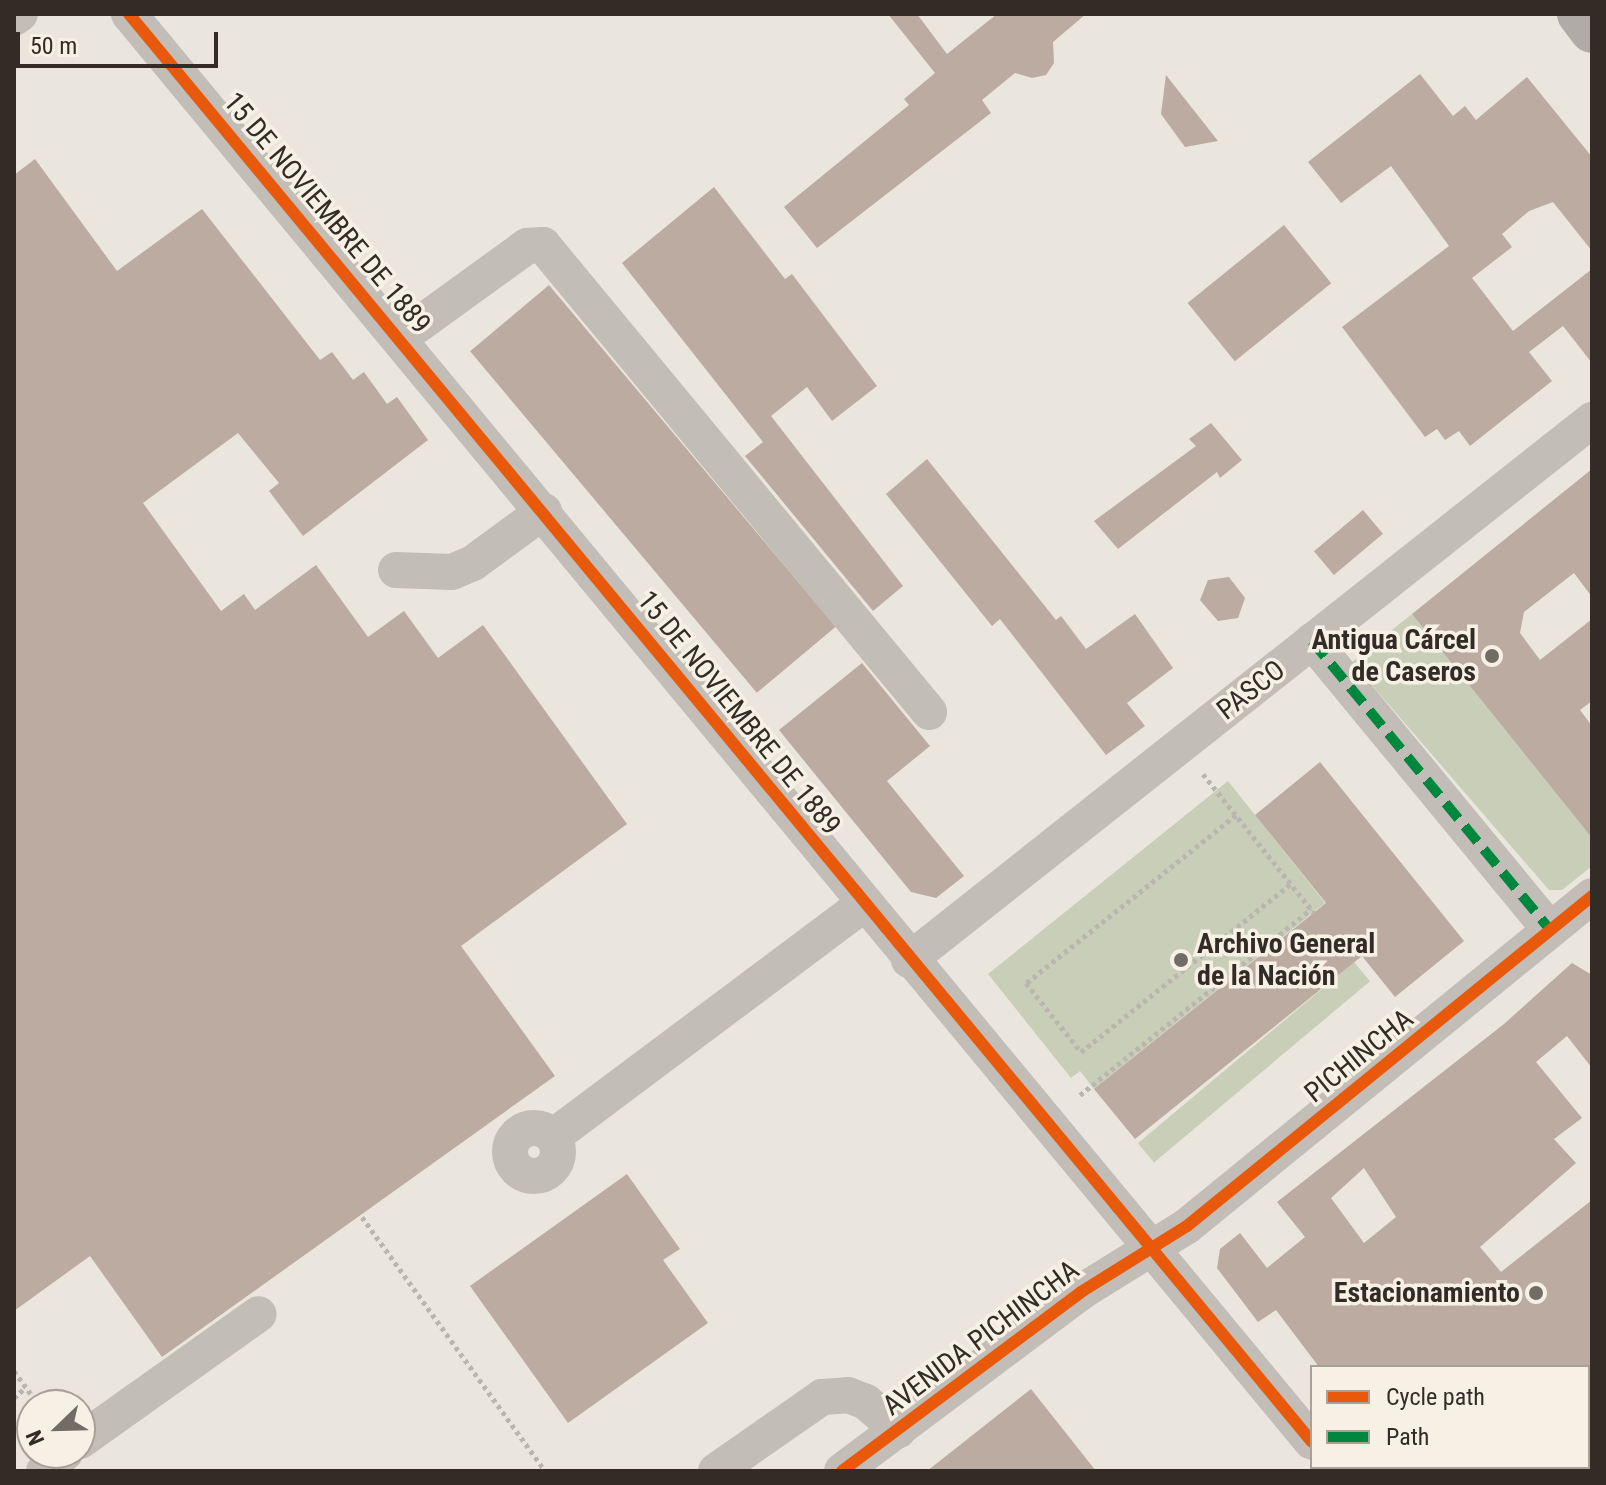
<!DOCTYPE html>
<meta charset="utf-8">
<style>
body{margin:0}
#map{position:relative;width:1606px;height:1485px;overflow:hidden;background:#eae5dd;font-family:"Roboto Condensed",sans-serif}
div>[style]{position:absolute}
.green>*{inset:0;background:#c8ceb8;transform-origin:0 0}
.building>*{inset:0;background:#bcaba0;transform-origin:0 0}
.path>*{height:5px;margin-top:-2.5px;transform-origin:0;background:repeating-linear-gradient(90deg,#bbb5af 0 4px,transparent 0 8px)}
.minor>*{height:36px;margin:-18px;padding:0 18px;transform-origin:18px;border-radius:18px;background:#c2bdb6}
.minor>.ring{margin:-18px;padding:0;box-sizing:content-box;background:none;border:36px solid #c2bdb6;border-radius:50%}
.major>*{height:44px;margin:-22px;padding:0 22px;transform-origin:22px;border-radius:22px;background:#b0aba6}
.quiet>*{height:10px;margin-top:-5px;transform-origin:0;background:repeating-linear-gradient(90deg,#00873e 0 20px,transparent 0 30px)}
.cycleway>*{height:12px;margin:-6px;padding:0 6px;transform-origin:6px;border-radius:6px;background:#e8590c}
.dots>*{width:22px;height:22px;translate:-50% -50%;box-sizing:border-box;border:4px solid #f7f0e4;border-radius:50%}
span{translate:-50% -50%;white-space:nowrap;text-align:center;line-height:1.15;-webkit-text-stroke:7px #f7f0e4;paint-order:stroke}
.street-label{font-size:28px;color:#322b26}
.poi-label{font-size:28px;color:#322b26;font-weight:700}
.right{translate:-100% -50%;text-align:right}
.left{translate:0 -50%;text-align:left}
.frame{position:absolute;inset:0;border:16px solid #322b26;pointer-events:none}
.legend{position:absolute;left:1310px;top:1365px;width:280px;height:104px;box-sizing:border-box;background:#f7f0e4;border:2px solid #a8a198;margin:0;padding:10px 14px;list-style:none;font-size:24px;color:#322b26}
.legend li{display:flex;align-items:center;gap:16px;height:40px}
.legend b{width:40px;border:2px solid #a8a198}
.north{position:absolute;left:16px;top:1389px;width:80px;height:80px;box-sizing:border-box;background:#f7f0e4;border:2px solid #a8a198;border-radius:50%;rotate:247deg;font-size:22px;font-weight:700;line-height:32px;text-align:center;color:#322b26}
.north::after{content:'';display:block;margin:auto;width:28px;height:36px;background:#726c66;clip-path:polygon(50% 0,100% 100%,50% 72%,0 100%)}
.scale{position:absolute;left:16px;top:32px;width:202px;height:36px;box-sizing:border-box;border:4px solid #322b26;border-top:0;padding-left:10px;font-size:24px;line-height:28px;white-space:nowrap;color:#322b26;-webkit-text-stroke:6px #f7f0e4;paint-order:stroke}
</style>
<div id="map">
<div class="green">
<div style="clip-path:polygon(1412px 614px,1592px 838px,1592px 866px,1562px 890px,1549px 890px,1352px 662px)"></div>
<div style="clip-path:polygon(1228px 781px,1325px 903px,1094px 1089px,1080px 1071px,1071px 1078px,988px 974px)"></div>
<div style="left:1354px;top:962px;width:25px;height:282px;rotate:50deg"></div>
</div>
<div class="building">
<div style="clip-path:polygon(888px 14px,917px 14px,947px 54px,997px 14px,1086px 14px,1053px 42px,1054px 63px,1046px 75px,1032px 78px,1015px 73px,982px 100px,991px 113px,817px 248px,784px 207px,909px 105px,904px 99px,935px 73px)"></div>
<div style="clip-path:polygon(1420px 74px,1453px 116px,1465px 106px,1476px 120px,1527px 77px,1592px 157px,1592px 251px,1553px 202px,1529px 211px,1502px 234px,1512px 247px,1472px 278px,1513px 331px,1592px 269px,1592px 363px,1563px 326px,1529px 352px,1552px 381px,1470px 446px,1459px 431px,1445px 440px,1437px 429px,1425px 437px,1342px 327px,1449px 246px,1391px 166px,1341px 203px,1308px 162px)"></div>
<div style="clip-path:polygon(1166px 75px,1218px 141px,1185px 147px,1161px 114px)"></div>
<div style="clip-path:polygon(35px 159px,117px 271px,202px 209px,320px 360px,332px 352px,353px 380px,364px 372px,387px 404px,397px 397px,428px 440px,303px 536px,269px 491px,279px 483px,238px 433px,143px 503px,221px 611px,244px 594px,255px 610px,316px 565px,368px 637px,404px 611px,438px 658px,483px 625px,627px 824px,461px 946px,555px 1076px,162px 1357px,90px 1256px,14px 1311px,14px 175px)"></div>
<div style="clip-path:polygon(714px 187px,785px 279px,792px 274px,877px 386px,832px 421px,807px 387px,771px 416px,903px 586px,873px 611px,745px 456px,763px 442px,622px 263px)"></div>
<div style="left:1284px;top:225px;width:75px;height:124px;rotate:51deg"></div>
<div style="left:549px;top:285px;width:446px;height:103px;rotate:50deg"></div>
<div style="clip-path:polygon(1211px 423px,1242px 460px,1220px 478px,1217px 472px,1118px 549px,1094px 521px,1196px 446px,1189px 439px)"></div>
<div style="clip-path:polygon(927px 459px,1056px 620px,1061px 616px,1086px 649px,1135px 614px,1173px 668px,1127px 703px,1145px 726px,1106px 755px,1000px 619px,992px 626px,886px 494px)"></div>
<div style="clip-path:polygon(1592px 469px,1592px 597px,1574px 573px,1524px 612px,1520px 633px,1540px 660px,1592px 619px,1592px 701px,1580px 710px,1592px 726px,1592px 838px,1412px 614px)"></div>
<div style="left:1363px;top:510px;width:31px;height:64px;rotate:50deg"></div>
<div style="clip-path:polygon(1229px 577px,1245px 598px,1238px 618px,1218px 621px,1200px 600px,1208px 580px)"></div>
<div style="clip-path:polygon(862px 663px,930px 746px,887px 781px,964px 876px,936px 898px,911px 892px,779px 730px)"></div>
<div style="clip-path:polygon(1320px 762px,1464px 941px,1395px 997px,1362px 956px,1135px 1139px,1094px 1089px,1326px 903px,1255px 815px)"></div>
<div style="clip-path:polygon(evenodd,1572px 963px,1592px 975px,1592px 1068px,1567px 1036px,1536px 1062px,1582px 1118px,1554px 1139px,1576px 1163px,1480px 1247px,1501px 1272px,1592px 1200px,1592px 1367px,1319px 1367px,1276px 1310px,1258px 1322px,1217px 1268px,1220px 1249px,1240px 1233px,1267px 1268px,1305px 1237px,1277px 1202px,1504px 1024px,1572px 963px,1364px 1168px,1396px 1217px,1364px 1243px,1331px 1198px,1364px 1168px)"></div>
<div style="clip-path:polygon(627px 1174px,680px 1249px,663px 1260px,708px 1323px,568px 1423px,470px 1286px)"></div>
<div style="clip-path:polygon(1031px 1389px,1096px 1471px,927px 1471px)"></div>
</div>
<div class="path">
<div style="left:1203px;top:774px;width:178px;rotate:51.4deg"></div>
<div style="left:1236px;top:815px;width:269px;rotate:141.3deg"></div>
<div style="left:1026px;top:983px;width:88px;rotate:51.4deg"></div>
<div style="left:1081px;top:1052px;width:269px;rotate:-38.7deg"></div>
<div style="left:1080px;top:1095px;width:297px;rotate:-38.8deg"></div>
<div style="left:362px;top:1217px;width:313px;rotate:54.2deg"></div>
<div style="left:14px;top:1371px;width:42px;rotate:53.7deg"></div>
<div style="left:14px;top:1398px;width:16px;rotate:-43deg"></div>
</div>
<div class="minor">
<div style="left:129px;top:14px;width:1854px;rotate:50.36deg"></div>
<div style="left:14px;top:18px;width:7px;rotate:-34deg"></div>
<div style="left:400px;top:338px;width:157px;rotate:-35.9deg"></div>
<div style="left:527px;top:246px;width:16px;rotate:-4deg"></div>
<div style="left:543px;top:245px;width:606px;rotate:50.42deg"></div>
<div style="left:396px;top:570px;width:56px;rotate:2deg"></div>
<div style="left:452px;top:572px;width:23px;rotate:-23deg"></div>
<div style="left:473px;top:563px;width:88px;rotate:-36.2deg"></div>
<div style="left:1312px;top:641px;width:374px;rotate:50.5deg"></div>
<div style="left:909px;top:960px;width:871px;rotate:-38.33deg"></div>
<div class="ring" style="left:510px;top:1128px;width:12px;height:12px"></div>
<div style="left:554px;top:1136px;width:387px;rotate:-36.8deg"></div>
<div style="left:80px;top:1441px;width:219px;rotate:-35.4deg"></div>
<div style="left:1332px;top:1467px;width:6px;rotate:45deg"></div>
<div style="left:44px;top:1471px;width:28px;rotate:-41deg"></div>
<div style="left:716px;top:1471px;width:129px;rotate:-34.9deg"></div>
<div style="left:822px;top:1397px;width:26px;rotate:-4deg"></div>
<div style="left:848px;top:1395px;width:19px;rotate:21deg"></div>
<div style="left:866px;top:1402px;width:43px;rotate:41.2deg"></div>
<div style="left:842px;top:1471px;width:299px;rotate:-36.8deg"></div>
<div style="left:1081px;top:1292px;width:125px;rotate:-31.9deg"></div>
<div style="left:1187px;top:1226px;width:522px;rotate:-39.17deg"></div>
</div>
<div class="major">
<div style="left:1579px;top:14px;width:21px;rotate:53deg"></div>
</div>
<div class="quiet">
<div style="left:1312px;top:641px;width:374px;rotate:50.5deg"></div>
</div>
<div class="cycleway">
<div style="left:129px;top:14px;width:1854px;rotate:50.36deg"></div>
<div style="left:842px;top:1471px;width:299px;rotate:-36.8deg"></div>
<div style="left:1081px;top:1292px;width:125px;rotate:-31.9deg"></div>
<div style="left:1187px;top:1226px;width:522px;rotate:-39.17deg"></div>
</div>
<div class="dots">
<div style="left:1492px;top:656px;background:#726c66"></div>
<div style="left:1181px;top:960px;background:#726c66"></div>
<div style="left:1536px;top:1293px;background:#726c66"></div>
</div>
<div class="street-label">
<span style="left:327px;top:213px;rotate:50deg">15 DE NOVIEMBRE DE 1889</span>
<span style="left:1251px;top:690px;rotate:-38deg">PASCO</span>
<span style="left:739px;top:713px;rotate:51deg">15 DE NOVIEMBRE DE 1889</span>
<span style="left:1359px;top:1056px;rotate:-39deg">PICHINCHA</span>
<span style="left:981px;top:1338px;rotate:-37deg">AVENIDA PICHINCHA</span>
</div>
<div class="poi-label">
<span class="right" style="left:1476px;top:656px">Antigua Cárcel<br>de Caseros</span>
<span class="left" style="left:1197px;top:960px">Archivo General<br>de la Nación</span>
<span class="right" style="left:1520px;top:1293px">Estacionamiento</span>
</div>
<div class="frame"></div>
<ul class="legend">
<li><b style="height:10px;background:#e8590c"></b>Cycle path</li>
<li><b style="height:10px;background:#00873e"></b>Path</li>
</ul>
<div class="north">N</div>
<div class="scale">50 m</div>
</div>
